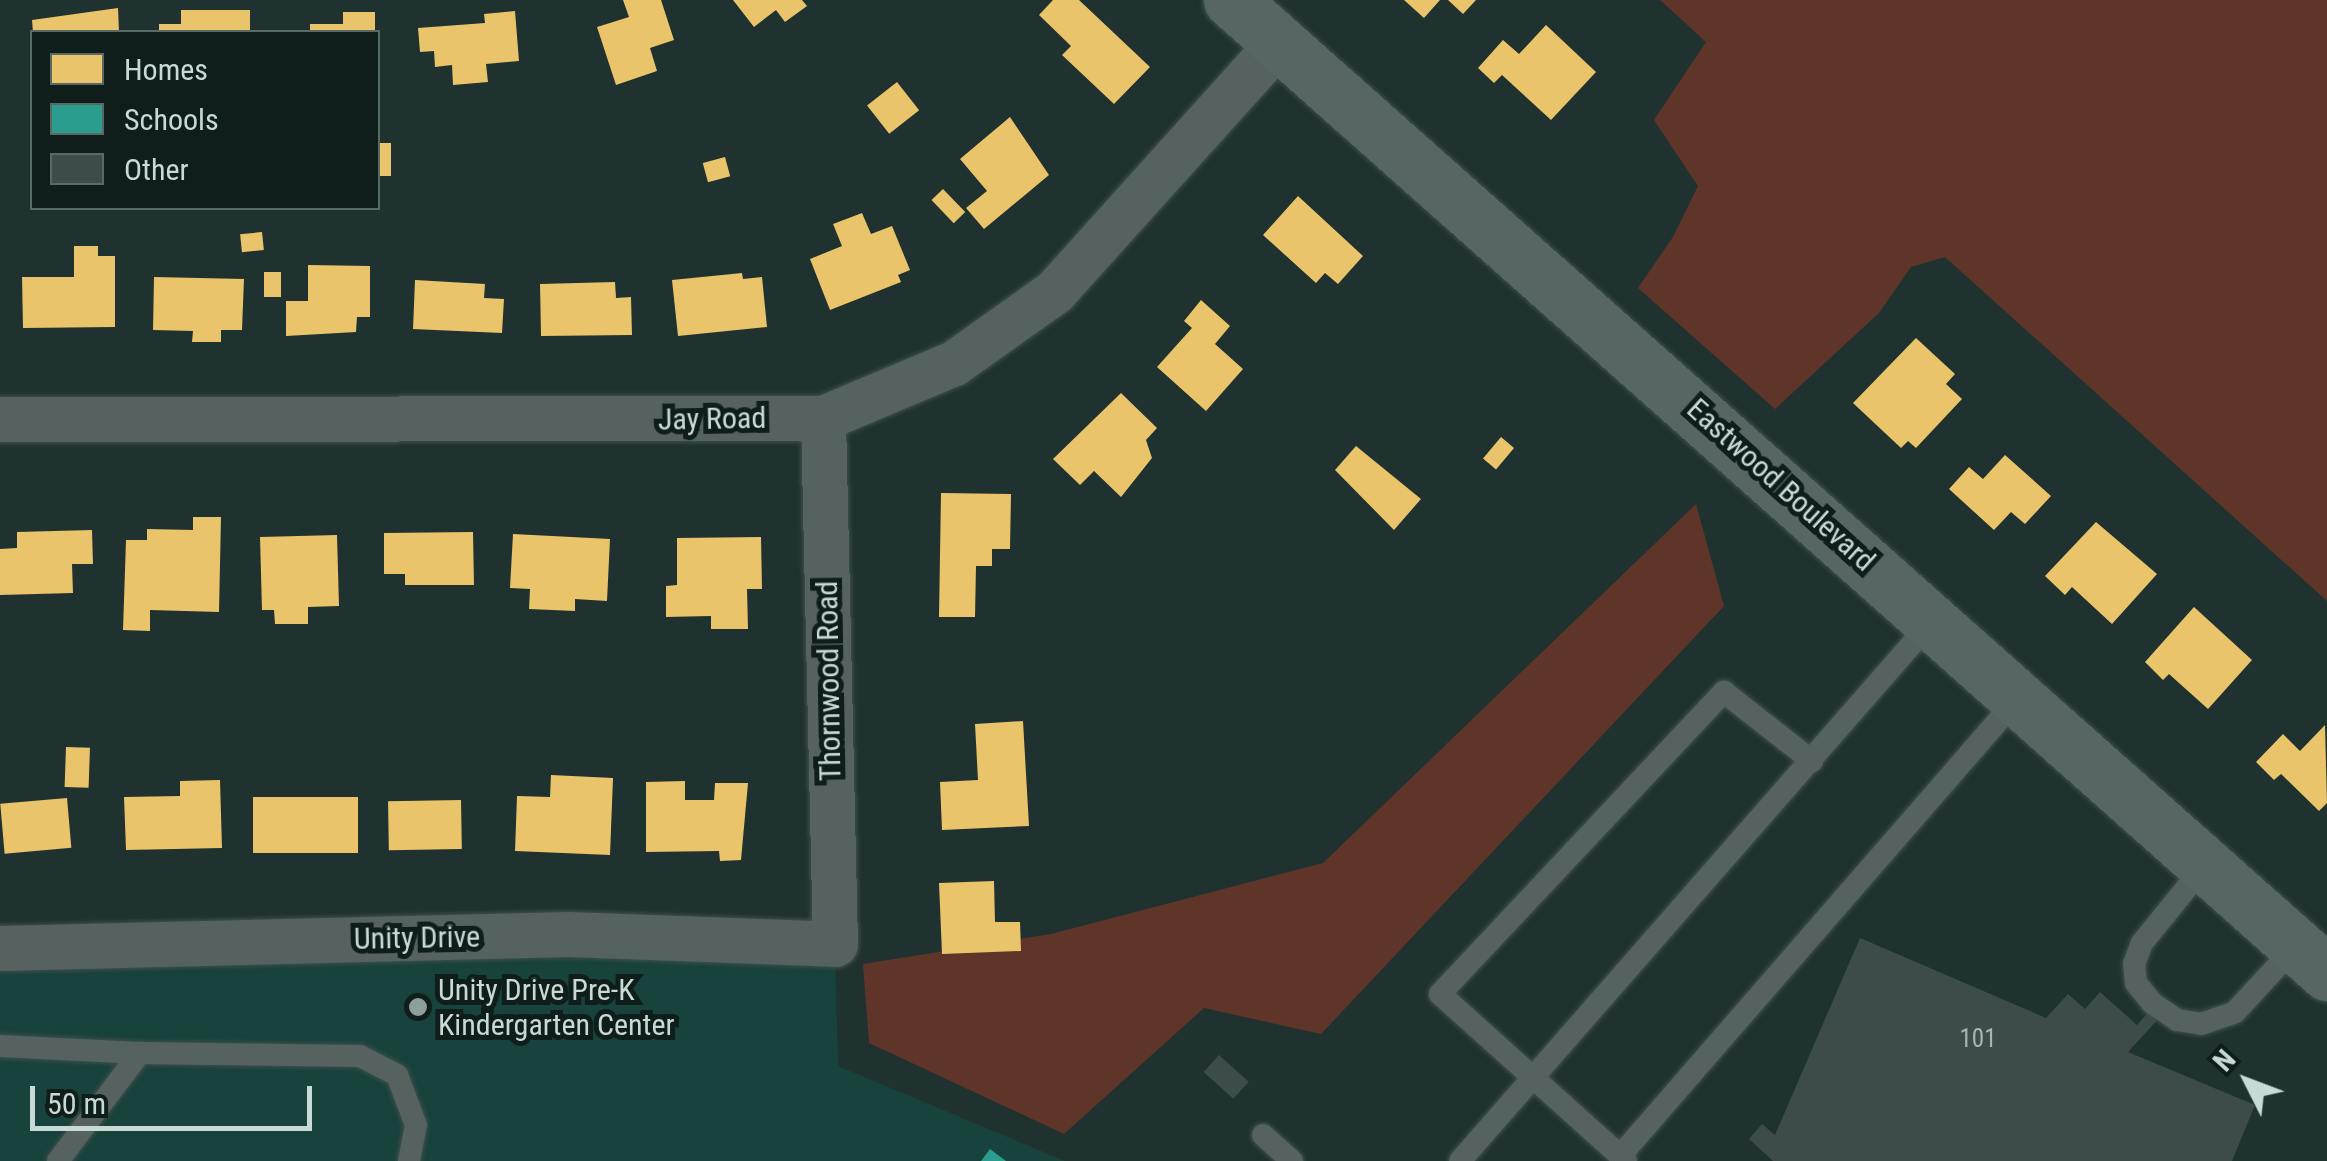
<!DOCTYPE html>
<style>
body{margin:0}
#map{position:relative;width:2327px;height:1161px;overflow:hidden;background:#20322f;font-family:"Roboto Condensed",sans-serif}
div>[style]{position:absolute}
.built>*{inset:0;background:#18423c}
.green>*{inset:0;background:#5e3528}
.homes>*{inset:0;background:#e9c46a;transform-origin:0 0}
.schools>*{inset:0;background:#2a9d8f}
.building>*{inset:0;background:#3d4c4a;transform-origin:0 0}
.roads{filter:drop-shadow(0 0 2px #3f4f4c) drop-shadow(0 0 2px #3f4f4c)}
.lane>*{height:22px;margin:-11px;padding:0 11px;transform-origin:11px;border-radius:11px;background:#55625f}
.street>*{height:45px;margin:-22.5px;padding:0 22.5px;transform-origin:22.5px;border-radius:22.5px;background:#55625f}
.secondary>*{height:55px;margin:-27.5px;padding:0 27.5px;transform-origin:27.5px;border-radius:27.5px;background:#576664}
.dots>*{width:28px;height:28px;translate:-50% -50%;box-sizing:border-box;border:5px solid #101e1b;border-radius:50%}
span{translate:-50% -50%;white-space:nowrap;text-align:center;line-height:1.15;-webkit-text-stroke:10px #101e1b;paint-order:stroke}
.number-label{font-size:25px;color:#a5b6b3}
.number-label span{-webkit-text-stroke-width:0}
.street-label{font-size:30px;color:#c8dad6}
.poi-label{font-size:30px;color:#c8dad6}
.left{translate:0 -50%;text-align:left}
.legend{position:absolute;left:30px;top:30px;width:350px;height:180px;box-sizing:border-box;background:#101e1b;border:2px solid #5a6966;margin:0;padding:12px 18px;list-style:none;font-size:30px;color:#c8dad6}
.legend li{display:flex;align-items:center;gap:20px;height:50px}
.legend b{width:50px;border:2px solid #5a6966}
.north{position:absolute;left:2197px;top:1031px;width:100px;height:100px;-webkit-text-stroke:8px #101e1b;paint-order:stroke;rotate:312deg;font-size:28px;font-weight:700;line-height:40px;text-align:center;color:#c8dad6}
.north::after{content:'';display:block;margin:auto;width:35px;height:45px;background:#c8dad6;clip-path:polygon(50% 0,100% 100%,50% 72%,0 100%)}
.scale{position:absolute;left:30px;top:1086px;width:282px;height:45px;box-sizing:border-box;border:5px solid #c8dad6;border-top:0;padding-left:12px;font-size:30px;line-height:35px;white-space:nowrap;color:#c8dad6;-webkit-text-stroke:8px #101e1b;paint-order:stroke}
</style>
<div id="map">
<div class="built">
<div style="clip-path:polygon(835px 944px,838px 1066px,1065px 1161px,0 1161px,0 948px)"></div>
</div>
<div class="green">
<div style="clip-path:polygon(1660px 0,2327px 0,2327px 601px,1945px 257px,1911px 267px,1879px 313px,1775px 409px,1638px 288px,1673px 237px,1698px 186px,1654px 120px,1706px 42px)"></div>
<div style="clip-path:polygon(1696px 504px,1724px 606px,1321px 1034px,1204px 1008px,1064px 1134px,869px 1043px,863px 964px,1051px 934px,1323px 863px)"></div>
</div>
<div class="homes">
<div style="clip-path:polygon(623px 0,661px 0,674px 40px,650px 48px,657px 71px,616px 85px,597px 27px,629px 17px)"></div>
<div style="clip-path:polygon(733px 0,802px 0,807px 6px,785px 22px,776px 10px,754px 27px)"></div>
<div style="clip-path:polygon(1053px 0,1079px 0,1150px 67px,1114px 104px,1062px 55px,1071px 46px,1039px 15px)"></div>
<div style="clip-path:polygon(1404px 0,1440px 0,1424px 18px)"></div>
<div style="clip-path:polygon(1448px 0,1476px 0,1463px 14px)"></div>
<div style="clip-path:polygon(118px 8px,119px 32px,33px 32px,32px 20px)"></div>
<div style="clip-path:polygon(181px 10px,250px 10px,250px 32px,159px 32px,159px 24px,181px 24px)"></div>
<div style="clip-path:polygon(515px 11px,519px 61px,486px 64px,488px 82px,453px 85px,452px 65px,435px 67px,434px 51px,420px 52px,418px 28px,485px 23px,484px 14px)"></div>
<div style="clip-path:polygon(343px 12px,375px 12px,375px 32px,310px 32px,310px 24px,343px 24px)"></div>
<div style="clip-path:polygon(1546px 25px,1596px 72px,1551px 120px,1502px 75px,1494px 83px,1478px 68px,1503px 40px,1519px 54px)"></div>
<div style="left:897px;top:82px;width:36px;height:38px;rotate:52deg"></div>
<div style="clip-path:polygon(1010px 117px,1049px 175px,984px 229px,966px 208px,987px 191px,960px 159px)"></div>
<div style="left:378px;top:143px;width:13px;height:33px"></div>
<div style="left:725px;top:157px;width:20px;height:23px;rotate:75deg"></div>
<div style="left:943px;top:189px;width:32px;height:16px;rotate:46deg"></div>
<div style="clip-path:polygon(1298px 196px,1363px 256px,1338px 284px,1325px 273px,1316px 283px,1263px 235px)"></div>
<div style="clip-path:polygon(862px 213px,871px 234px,892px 226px,910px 270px,898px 275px,901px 282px,830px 310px,810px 259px,842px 246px,833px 224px)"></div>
<div style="left:262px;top:232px;width:18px;height:22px;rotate:84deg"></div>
<div style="clip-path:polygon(74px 246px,98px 246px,98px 256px,115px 256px,115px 327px,23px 328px,22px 277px,74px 277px)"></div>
<div style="clip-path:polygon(308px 265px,370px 266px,370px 317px,357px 317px,356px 332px,286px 336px,286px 301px,308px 301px)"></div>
<div style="left:264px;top:272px;width:17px;height:25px"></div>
<div style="clip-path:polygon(742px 273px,743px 279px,762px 277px,767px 327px,678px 336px,672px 280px)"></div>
<div style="clip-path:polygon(154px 277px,244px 279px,242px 330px,221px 330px,221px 342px,192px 342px,193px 331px,153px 330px)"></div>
<div style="clip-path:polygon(415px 280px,485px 284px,484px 298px,504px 299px,502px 333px,413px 329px)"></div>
<div style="clip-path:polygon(615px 282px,616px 298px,631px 297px,632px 335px,541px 336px,540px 284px)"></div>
<div style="clip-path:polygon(1201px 300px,1230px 326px,1215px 344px,1243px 369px,1206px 411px,1157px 367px,1192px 328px,1184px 321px)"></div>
<div style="clip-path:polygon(1916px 338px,1955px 374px,1946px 384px,1962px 399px,1916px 448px,1908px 441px,1901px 448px,1853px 403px)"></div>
<div style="clip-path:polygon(1121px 393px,1157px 428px,1146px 440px,1152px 458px,1121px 497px,1094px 471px,1080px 485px,1053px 459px)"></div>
<div style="left:1501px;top:437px;width:17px;height:28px;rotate:40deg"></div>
<div style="clip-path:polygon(1356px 446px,1421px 499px,1394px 530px,1335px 470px)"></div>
<div style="clip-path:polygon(2005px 455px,2051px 496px,2025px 524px,2011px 512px,1994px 530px,1949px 489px,1969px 467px,1983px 479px)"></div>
<div style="clip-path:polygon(941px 493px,1011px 494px,1010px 549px,992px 549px,992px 566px,976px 566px,975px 617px,939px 617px)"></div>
<div style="clip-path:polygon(193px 517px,221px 517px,219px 612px,150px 610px,150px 631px,123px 630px,126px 540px,147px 540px,147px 529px,193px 530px)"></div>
<div style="clip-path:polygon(2096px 522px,2157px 574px,2112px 624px,2072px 587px,2065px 595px,2045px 576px)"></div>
<div style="clip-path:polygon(92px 530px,93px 564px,72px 564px,73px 593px,0 595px,0 549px,17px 548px,17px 532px)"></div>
<div style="clip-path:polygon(473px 532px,474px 585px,405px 585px,405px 574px,384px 574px,384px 533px)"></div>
<div style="clip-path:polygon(513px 534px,610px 539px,607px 601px,575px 599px,575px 611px,529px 609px,530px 589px,510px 588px)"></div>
<div style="clip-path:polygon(337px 535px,339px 606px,308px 607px,308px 624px,275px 624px,274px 610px,262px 610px,260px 537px)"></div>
<div style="clip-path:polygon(761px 537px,762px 589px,747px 589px,748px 629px,711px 629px,711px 616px,666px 617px,666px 586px,677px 585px,677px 538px)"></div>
<div style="clip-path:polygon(2194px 607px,2252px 660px,2208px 709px,2169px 674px,2163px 680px,2145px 662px)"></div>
<div style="clip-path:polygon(1023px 721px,1029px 826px,942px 830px,940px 782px,978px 780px,975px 724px)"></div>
<div style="clip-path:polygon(2325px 725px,2327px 803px,2319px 811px,2281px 774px,2274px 780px,2256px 762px,2283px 734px,2300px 751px)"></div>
<div style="left:66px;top:747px;width:24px;height:40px;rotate:2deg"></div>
<div style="clip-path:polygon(551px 775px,613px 778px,610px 855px,515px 851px,517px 796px,550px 797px)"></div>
<div style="clip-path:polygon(220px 780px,222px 848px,126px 850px,124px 797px,180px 796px,180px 781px)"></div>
<div style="clip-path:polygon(685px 781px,685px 800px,714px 800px,715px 783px,748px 783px,741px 860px,720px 861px,719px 851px,646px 852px,646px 782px)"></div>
<div style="left:358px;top:797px;width:56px;height:105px;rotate:90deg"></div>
<div style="left:67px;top:798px;width:50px;height:67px;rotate:85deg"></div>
<div style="left:461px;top:800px;width:49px;height:73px;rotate:89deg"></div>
<div style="clip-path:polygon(994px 881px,995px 922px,1020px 922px,1021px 951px,942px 954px,939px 883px)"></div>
</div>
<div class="schools">
<div style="clip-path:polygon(990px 1149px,1006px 1161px,981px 1161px)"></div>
</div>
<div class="building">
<div style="clip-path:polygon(1860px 938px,2046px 1018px,2068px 994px,2085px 1009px,2100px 992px,2137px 1025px,2151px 1009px,2160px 1017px,2128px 1052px,2255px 1105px,2232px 1161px,1773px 1161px,1749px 1139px,1762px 1124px,1775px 1135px)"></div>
<div style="left:1219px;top:1055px;width:40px;height:23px;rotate:42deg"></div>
</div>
<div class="roads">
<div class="lane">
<div style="left:2206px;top:864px;width:102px;rotate:129deg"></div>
<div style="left:2142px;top:943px;width:22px;rotate:111deg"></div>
<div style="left:2134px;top:964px;width:19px;rotate:84deg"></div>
<div style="left:2136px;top:983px;width:26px;rotate:51deg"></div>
<div style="left:2152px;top:1003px;width:30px;rotate:34deg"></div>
<div style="left:2177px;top:1020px;width:24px;rotate:9deg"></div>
<div style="left:2201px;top:1024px;width:36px;rotate:-19deg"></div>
<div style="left:2235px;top:1012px;width:91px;rotate:-47.2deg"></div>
<div style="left:0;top:1046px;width:140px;rotate:2.9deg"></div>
<div style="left:1263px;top:1135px;width:39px;rotate:42deg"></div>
<div style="left:1620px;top:1156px;width:607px;rotate:-49.01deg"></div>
<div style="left:58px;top:1161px;width:136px;rotate:-52.8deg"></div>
<div style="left:140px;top:1053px;width:220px;rotate:0.8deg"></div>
<div style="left:360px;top:1056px;width:42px;rotate:27.2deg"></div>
<div style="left:397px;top:1075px;width:53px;rotate:69.2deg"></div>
<div style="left:416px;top:1125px;width:37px;rotate:101deg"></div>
<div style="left:1460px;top:1161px;width:717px;rotate:-48.84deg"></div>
<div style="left:1626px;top:1161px;width:250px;rotate:-138.1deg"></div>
<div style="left:1440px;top:994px;width:415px;rotate:-46.8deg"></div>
<div style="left:1724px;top:692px;width:112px;rotate:38.1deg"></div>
</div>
<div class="street">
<div style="left:0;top:419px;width:823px;rotate:-0.07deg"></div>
<div style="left:823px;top:418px;width:142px;rotate:-22.8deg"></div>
<div style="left:954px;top:363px;width:123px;rotate:-35.4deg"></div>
<div style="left:1054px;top:292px;width:336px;rotate:-48deg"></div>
<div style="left:0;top:948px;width:568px;rotate:-1.41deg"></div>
<div style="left:568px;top:934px;width:267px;rotate:2.1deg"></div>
<div style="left:835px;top:944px;width:526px;rotate:-91.31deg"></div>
</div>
<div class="secondary">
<div style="left:1231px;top:0;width:1466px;rotate:41.6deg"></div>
</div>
</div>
<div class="dots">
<div style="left:418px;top:1007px;background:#8d9f9c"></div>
</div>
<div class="number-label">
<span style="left:1978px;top:1039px">101</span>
</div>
<div class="street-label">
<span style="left:712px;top:419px;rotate:-1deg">Jay Road</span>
<span style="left:1781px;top:485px;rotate:42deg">Eastwood Boulevard</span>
<span style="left:829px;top:681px;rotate:-91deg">Thornwood Road</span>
<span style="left:417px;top:938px;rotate:-1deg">Unity Drive</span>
</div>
<div class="poi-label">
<span class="left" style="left:438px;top:1007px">Unity Drive Pre-K<br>Kindergarten Center</span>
</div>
<ul class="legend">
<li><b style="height:28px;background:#e9c46a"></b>Homes</li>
<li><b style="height:28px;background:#2a9d8f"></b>Schools</li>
<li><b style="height:28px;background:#3d4c4a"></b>Other</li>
</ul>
<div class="north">N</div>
<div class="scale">50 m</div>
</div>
